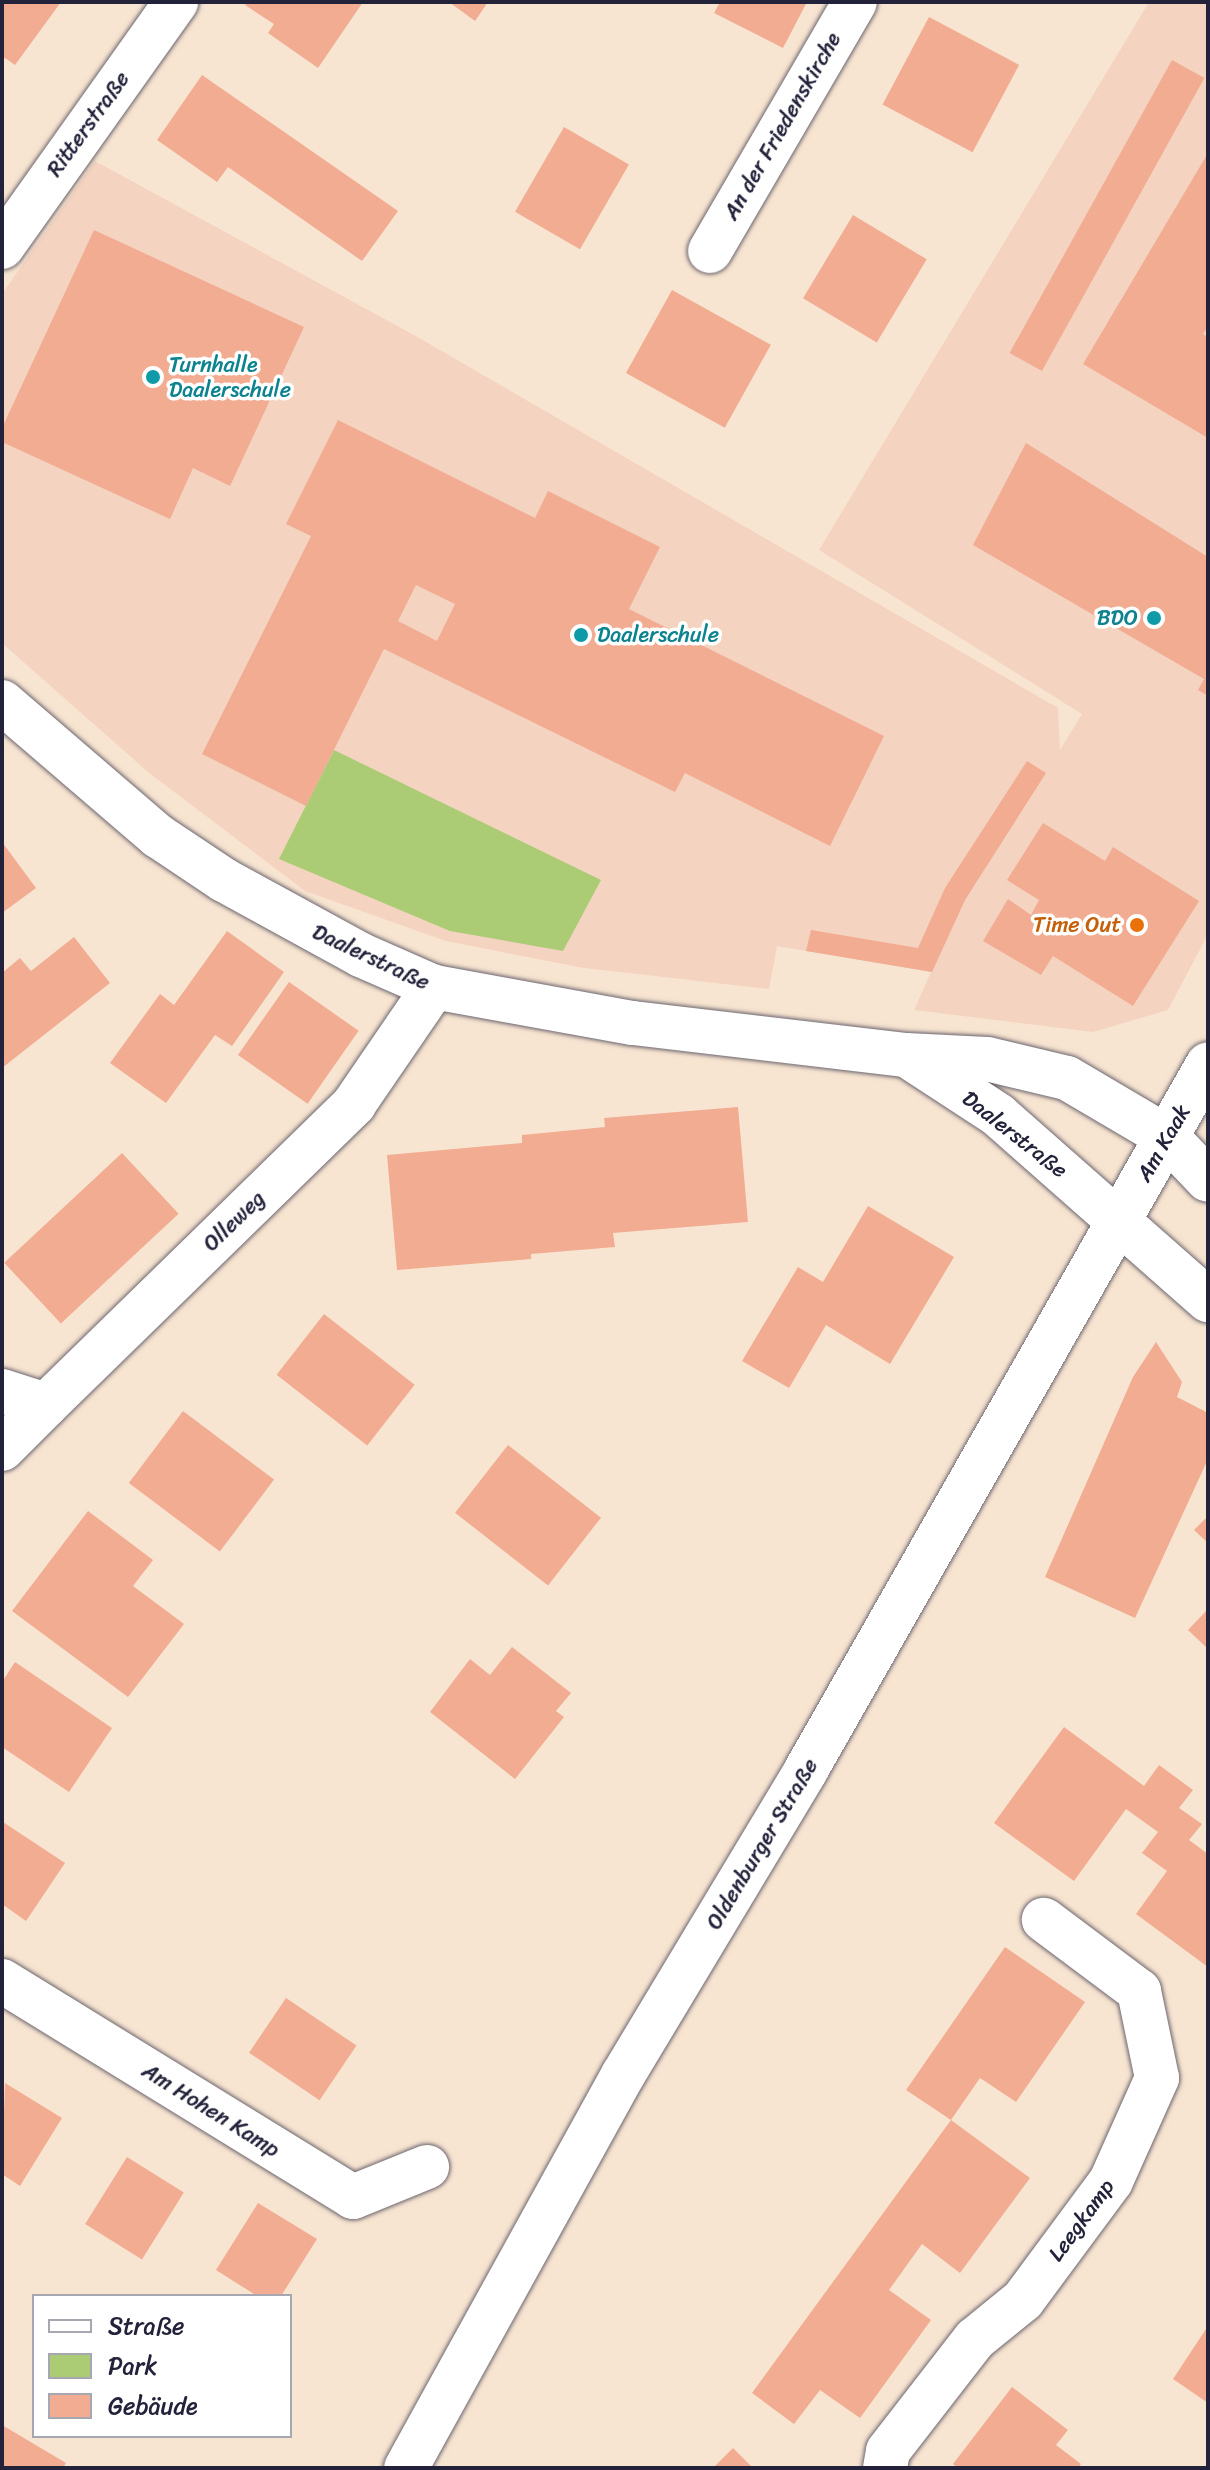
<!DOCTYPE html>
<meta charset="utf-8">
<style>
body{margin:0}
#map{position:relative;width:1210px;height:2470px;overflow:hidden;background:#f8e5d1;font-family:Sriracha,sans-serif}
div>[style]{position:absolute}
.built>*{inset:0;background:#f4d3c0}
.green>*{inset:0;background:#abcc74}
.building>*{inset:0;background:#f1ac92;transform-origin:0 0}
.roads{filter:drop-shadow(0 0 2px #6d6670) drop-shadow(0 0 2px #6d6670)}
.minor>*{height:44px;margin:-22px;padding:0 22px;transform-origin:22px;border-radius:22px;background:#fff}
.major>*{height:44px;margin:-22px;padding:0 22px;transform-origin:22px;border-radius:22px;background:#fff}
.dots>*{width:22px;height:22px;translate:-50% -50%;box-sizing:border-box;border:4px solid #fff;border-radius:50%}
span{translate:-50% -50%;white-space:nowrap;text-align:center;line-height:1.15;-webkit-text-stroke:7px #fff;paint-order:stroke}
.street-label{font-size:22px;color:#22223b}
.culture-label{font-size:22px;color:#0d838f}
.left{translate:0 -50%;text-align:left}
.right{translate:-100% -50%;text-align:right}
.food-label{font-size:22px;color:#c56008}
.frame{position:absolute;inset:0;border:4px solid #22223b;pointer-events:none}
.legend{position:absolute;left:32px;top:2294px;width:260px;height:144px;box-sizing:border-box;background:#fff;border:2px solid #a7a7b1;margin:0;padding:10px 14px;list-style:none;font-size:24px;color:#22223b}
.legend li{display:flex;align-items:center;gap:16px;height:40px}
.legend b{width:40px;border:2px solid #a7a7b1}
</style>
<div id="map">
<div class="built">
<div style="clip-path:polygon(1149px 2px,1208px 2px,1208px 934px,1168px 1010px,1093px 1032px,914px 1010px,931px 972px,777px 946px,769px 989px,584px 968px,446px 941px,305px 891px,148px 772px,2px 643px,2px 294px,95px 161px,414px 335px,1058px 708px,1060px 750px,1082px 714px,819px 550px)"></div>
</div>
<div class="green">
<div style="clip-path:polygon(334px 750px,601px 880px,563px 951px,450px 931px,279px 859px)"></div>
</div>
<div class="building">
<div style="clip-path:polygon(2px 2px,61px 2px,15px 65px,2px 56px)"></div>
<div style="clip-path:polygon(247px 2px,363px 2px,318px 68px,268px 33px,274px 24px,245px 5px)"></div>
<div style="clip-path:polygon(449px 2px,488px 2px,475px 21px)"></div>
<div style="clip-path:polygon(720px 2px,807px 2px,783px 48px,714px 13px)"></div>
<div style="left:929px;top:17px;width:102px;height:99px;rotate:28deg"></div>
<div style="left:1172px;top:60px;width:37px;height:335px;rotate:29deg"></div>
<div style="clip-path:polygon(202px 75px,398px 211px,362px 261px,228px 167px,217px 182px,157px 140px)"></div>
<div style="left:564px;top:127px;width:75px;height:98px;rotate:30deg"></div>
<div style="clip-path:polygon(1208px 153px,1208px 327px,1203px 334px,1208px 337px,1208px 438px,1083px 364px)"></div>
<div style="left:853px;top:215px;width:86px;height:97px;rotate:31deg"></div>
<div style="clip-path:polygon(94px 230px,304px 327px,230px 486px,193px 468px,170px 519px,2px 442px,2px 428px)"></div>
<div style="left:672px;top:290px;width:113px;height:95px;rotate:29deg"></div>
<div style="clip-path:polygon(evenodd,338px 420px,535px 518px,548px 491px,660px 547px,629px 609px,884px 736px,830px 846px,685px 773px,675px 792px,384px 649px,306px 806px,202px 754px,311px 536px,286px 524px,338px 420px,416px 585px,455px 604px,437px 641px,398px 621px,416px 585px)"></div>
<div style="clip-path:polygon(1026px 443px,1208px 557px,1208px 696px,1198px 690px,1204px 679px,973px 545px)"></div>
<div style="clip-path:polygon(1027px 761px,1046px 773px,965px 900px,932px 972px,806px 951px,811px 930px,918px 948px,945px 888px)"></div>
<div style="clip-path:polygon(1043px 823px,1105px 861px,1113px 847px,1199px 901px,1133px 1006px,1053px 956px,1041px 975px,983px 941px,1008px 899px,1031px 915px,1039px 900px,1007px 880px)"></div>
<div style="clip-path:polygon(2px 842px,36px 888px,2px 913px)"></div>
<div style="clip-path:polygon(227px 931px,284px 972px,232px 1046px,215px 1035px,166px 1103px,110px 1063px,160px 994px,174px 1005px)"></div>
<div style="clip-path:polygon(74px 937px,110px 983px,2px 1068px,2px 973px,20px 958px,31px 971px)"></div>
<div style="left:289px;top:982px;width:85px;height:89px;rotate:35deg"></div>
<div style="clip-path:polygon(738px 1107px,748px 1222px,613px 1233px,615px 1247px,531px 1254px,531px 1259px,397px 1270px,387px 1155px,522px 1143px,522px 1135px,605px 1127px,604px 1118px)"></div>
<div style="left:122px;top:1153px;width:83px;height:161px;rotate:47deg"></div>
<div style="clip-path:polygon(868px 1206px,954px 1257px,890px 1364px,826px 1325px,789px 1388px,742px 1361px,798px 1267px,823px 1282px)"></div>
<div style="left:324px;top:1314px;width:115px;height:77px;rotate:38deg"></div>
<div style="clip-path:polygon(1156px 1342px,1182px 1382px,1177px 1397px,1208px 1413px,1208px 1459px,1135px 1618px,1045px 1577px,1133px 1377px)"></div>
<div style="left:183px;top:1411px;width:114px;height:90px;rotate:37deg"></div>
<div style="left:508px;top:1445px;width:118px;height:86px;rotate:38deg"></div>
<div style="clip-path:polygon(88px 1511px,153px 1560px,133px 1586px,184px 1624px,128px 1697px,12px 1611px)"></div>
<div style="clip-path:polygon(1208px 1516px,1208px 1543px,1194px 1530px)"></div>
<div style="clip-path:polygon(1208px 1609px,1208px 1649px,1188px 1630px)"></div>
<div style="clip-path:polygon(512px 1647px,571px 1693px,556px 1711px,564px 1717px,515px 1779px,430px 1712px,470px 1659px,490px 1675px)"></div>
<div style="clip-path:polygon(15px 1662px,112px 1728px,69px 1792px,2px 1747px,2px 1682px)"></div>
<div style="clip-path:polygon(1064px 1727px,1144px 1786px,1159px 1765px,1193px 1790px,1179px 1808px,1202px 1824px,1189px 1840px,1208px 1854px,1208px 1967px,1136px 1914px,1167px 1871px,1142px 1853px,1158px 1832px,1126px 1809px,1074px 1881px,994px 1823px)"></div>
<div style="clip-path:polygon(3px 1822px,65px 1863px,26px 1921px,2px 1904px)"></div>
<div style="clip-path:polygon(1005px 1947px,1085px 2002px,1016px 2102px,980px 2078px,951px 2120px,906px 2090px)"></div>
<div style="left:286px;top:1998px;width:85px;height:66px;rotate:34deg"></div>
<div style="clip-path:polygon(5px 2083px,62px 2118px,20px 2186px,2px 2174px)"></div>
<div style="clip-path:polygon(951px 2120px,1030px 2178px,960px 2273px,922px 2244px,889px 2290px,931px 2320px,860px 2418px,820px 2390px,794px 2424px,752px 2393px)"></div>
<div style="left:127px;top:2157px;width:67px;height:79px;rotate:32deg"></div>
<div style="clip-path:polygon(258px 2203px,317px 2239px,281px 2296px,257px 2296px,216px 2270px)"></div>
<div style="clip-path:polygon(1208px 2326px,1208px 2403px,1173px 2379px)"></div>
<div style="clip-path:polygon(1012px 2387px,1068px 2430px,1056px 2445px,1081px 2464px,1078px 2468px,958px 2468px,953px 2464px)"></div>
<div style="clip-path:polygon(2px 2425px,66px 2463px,63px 2468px,2px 2468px)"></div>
<div style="clip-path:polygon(733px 2448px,753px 2468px,713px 2468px)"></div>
</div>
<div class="roads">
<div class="minor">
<div style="left:2px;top:247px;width:301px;rotate:-54.6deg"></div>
<div style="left:710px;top:251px;width:288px;rotate:-59.8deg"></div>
<div style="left:2px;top:702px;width:206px;rotate:40.7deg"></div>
<div style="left:158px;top:836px;width:79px;rotate:33.7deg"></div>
<div style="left:224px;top:880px;width:156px;rotate:28.7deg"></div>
<div style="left:361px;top:955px;width:80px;rotate:23.7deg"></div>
<div style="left:434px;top:987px;width:202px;rotate:10.3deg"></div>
<div style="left:633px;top:1023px;width:275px;rotate:6.7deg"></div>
<div style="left:906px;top:1055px;width:81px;rotate:2.8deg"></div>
<div style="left:987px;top:1059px;width:82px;rotate:13.4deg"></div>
<div style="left:1067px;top:1078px;width:116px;rotate:30.5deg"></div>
<div style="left:1167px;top:1137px;width:59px;rotate:46.4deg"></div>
<div style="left:908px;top:1056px;width:108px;rotate:33.2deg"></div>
<div style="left:998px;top:1115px;width:280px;rotate:41.4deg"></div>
<div style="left:2px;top:1391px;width:46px;rotate:17.7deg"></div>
<div style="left:46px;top:1405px;width:431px;rotate:-44.3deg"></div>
<div style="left:354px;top:1104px;width:142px;rotate:-55.6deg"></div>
<div style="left:2px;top:1449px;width:62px;rotate:-45deg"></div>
<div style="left:2px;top:1981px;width:412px;rotate:31.6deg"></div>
<div style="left:353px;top:2197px;width:80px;rotate:-22.1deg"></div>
<div style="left:885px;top:2468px;width:17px;rotate:-80deg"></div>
<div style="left:888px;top:2451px;width:142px;rotate:-52.2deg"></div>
<div style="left:975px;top:2339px;width:62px;rotate:-39.1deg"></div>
<div style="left:1023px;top:2300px;width:148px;rotate:-53.5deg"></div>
<div style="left:1111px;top:2181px;width:113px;rotate:-65.9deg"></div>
<div style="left:1157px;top:2078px;width:89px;rotate:-101.7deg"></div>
<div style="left:1139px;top:1991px;width:119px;rotate:-143.2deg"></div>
</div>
<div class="major">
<div style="left:406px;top:2468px;width:449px;rotate:-61.1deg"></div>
<div style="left:623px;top:2075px;width:356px;rotate:-59deg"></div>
<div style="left:806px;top:1770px;width:812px;rotate:-60.34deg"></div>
</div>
</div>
<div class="dots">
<div style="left:153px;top:377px;background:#0f9aa8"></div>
<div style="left:1154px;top:618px;background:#0f9aa8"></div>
<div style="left:581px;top:635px;background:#0f9aa8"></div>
<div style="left:1137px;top:925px;background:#e8710a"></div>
</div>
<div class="street-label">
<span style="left:88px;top:124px;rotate:-54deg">Ritterstraße</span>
<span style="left:782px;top:126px;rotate:-60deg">An der Friedenskirche</span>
<span style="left:371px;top:957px;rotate:25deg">Daalerstraße</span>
<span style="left:1015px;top:1134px;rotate:38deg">Daalerstraße</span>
<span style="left:1163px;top:1143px;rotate:-60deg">Am Kaak</span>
<span style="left:234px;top:1221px;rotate:-44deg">Olleweg</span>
<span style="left:762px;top:1844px;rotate:-59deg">Oldenburger Straße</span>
<span style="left:211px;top:2110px;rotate:32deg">Am Hohen Kamp</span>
<span style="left:1081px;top:2220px;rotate:-54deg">Leegkamp</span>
</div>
<div class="culture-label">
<span class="left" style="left:169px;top:377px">Turnhalle<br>Daalerschule</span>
<span class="right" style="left:1138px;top:618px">BDO</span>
<span class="left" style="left:597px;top:635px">Daalerschule</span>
</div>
<div class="food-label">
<span class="right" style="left:1121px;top:925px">Time Out</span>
</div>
<div class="frame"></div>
<ul class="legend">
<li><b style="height:10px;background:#fff"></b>Straße</li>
<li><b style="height:22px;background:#abcc74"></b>Park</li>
<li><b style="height:22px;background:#f1ac92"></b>Gebäude</li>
</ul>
</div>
